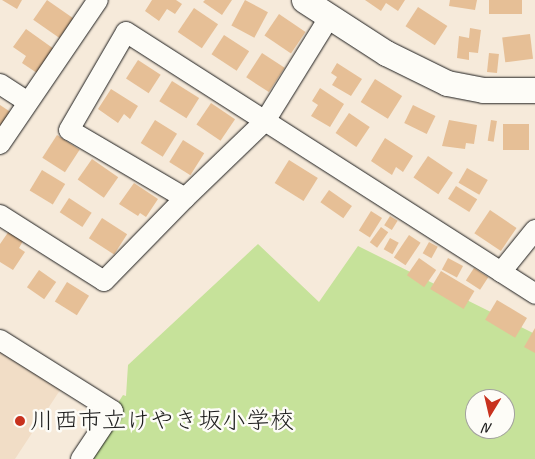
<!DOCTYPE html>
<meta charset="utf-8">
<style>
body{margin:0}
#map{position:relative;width:535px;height:459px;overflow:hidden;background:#f6eada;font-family:Caveat,"Klee One",sans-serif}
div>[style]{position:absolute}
.built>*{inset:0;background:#f1ddc6}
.green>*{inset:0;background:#c6e29a}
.building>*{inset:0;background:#e6bf96;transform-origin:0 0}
.roads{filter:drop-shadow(0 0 1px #1c1c1c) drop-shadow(0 0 1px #1c1c1c)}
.minor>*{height:20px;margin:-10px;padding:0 10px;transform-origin:10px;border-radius:10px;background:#fdfcf7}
.tertiary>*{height:25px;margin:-12.5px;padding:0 12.5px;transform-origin:12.5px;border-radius:12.5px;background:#fdfcf7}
.dots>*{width:14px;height:14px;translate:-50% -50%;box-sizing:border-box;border:2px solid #fdfcf7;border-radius:50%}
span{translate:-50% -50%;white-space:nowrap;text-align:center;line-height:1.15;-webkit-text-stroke:5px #fdfcf7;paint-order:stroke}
.poi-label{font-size:24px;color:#1c1c1c}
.left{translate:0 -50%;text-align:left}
.north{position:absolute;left:465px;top:389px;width:50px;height:50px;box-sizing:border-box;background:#fdfcf7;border:1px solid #a3a29f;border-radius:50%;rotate:189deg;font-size:14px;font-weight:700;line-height:20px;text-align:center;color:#1c1c1c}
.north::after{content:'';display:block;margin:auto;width:18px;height:22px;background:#c8321e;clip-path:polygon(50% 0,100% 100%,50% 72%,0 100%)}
</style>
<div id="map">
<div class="built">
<div style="clip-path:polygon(0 345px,64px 384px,15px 459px,0 459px)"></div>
</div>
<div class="green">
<div style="clip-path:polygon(evenodd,258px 244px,319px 302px,358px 246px,535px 334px,535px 459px,82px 459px,123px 395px,126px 396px,128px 365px,258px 244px,475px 399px,505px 399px,505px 429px,475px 429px,475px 399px)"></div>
</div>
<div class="building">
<div style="clip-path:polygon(2px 0,22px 0,17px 9px)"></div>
<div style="left:47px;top:0;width:32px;height:24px;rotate:35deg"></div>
<div style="clip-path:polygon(152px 0,176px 0,182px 4px,175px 14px,167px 9px,159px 21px,145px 11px)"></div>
<div style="clip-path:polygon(205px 0,232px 0,222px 15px,203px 2px)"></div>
<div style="left:245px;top:0;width:26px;height:29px;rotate:28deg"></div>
<div style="clip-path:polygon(365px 0,405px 0,398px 11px,386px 3px,381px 11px)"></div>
<div style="clip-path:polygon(450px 0,477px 0,475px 10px,449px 6px)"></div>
<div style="left:489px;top:0;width:33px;height:14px"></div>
<div style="left:418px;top:7px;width:35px;height:23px;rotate:33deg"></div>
<div style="left:194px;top:8px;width:29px;height:29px;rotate:34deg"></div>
<div style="left:279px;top:14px;width:32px;height:26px;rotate:34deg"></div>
<div style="clip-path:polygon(470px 28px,481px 30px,478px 53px,469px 52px,469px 60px,457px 58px,459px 36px,469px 38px)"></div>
<div style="clip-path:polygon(26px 29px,54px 49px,37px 73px,22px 63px,26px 56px,13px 47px)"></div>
<div style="left:530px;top:34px;width:25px;height:28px;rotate:83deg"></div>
<div style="left:224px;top:35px;width:30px;height:23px;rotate:33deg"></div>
<div style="left:262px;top:53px;width:27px;height:29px;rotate:33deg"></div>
<div style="left:489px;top:53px;width:10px;height:19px;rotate:6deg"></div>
<div style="left:138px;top:60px;width:27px;height:22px;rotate:33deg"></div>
<div style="clip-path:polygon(337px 63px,362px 79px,351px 96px,332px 85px,337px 77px,331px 73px)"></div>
<div style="left:375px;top:79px;width:32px;height:27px;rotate:32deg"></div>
<div style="left:172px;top:81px;width:32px;height:24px;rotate:32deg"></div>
<div style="clip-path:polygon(320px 88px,344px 104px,330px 127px,311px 116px,318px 105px,312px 101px)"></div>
<div style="clip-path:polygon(111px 89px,138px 106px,130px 119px,124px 114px,118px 123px,98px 109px)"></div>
<div style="left:211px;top:103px;width:29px;height:26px;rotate:34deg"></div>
<div style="clip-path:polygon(0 105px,12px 113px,0 132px)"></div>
<div style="left:413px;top:105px;width:25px;height:20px;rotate:26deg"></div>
<div style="left:349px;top:113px;width:25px;height:24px;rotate:34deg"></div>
<div style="left:155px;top:120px;width:26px;height:27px;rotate:32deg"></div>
<div style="clip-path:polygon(449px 120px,477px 125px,474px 144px,466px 143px,465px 149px,442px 146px)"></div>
<div style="left:491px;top:120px;width:6px;height:21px;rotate:9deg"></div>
<div style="left:503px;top:124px;width:26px;height:26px"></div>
<div style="left:57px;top:135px;width:27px;height:27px;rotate:33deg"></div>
<div style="clip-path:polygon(385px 138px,413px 156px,403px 172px,396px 167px,392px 175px,371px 161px)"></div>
<div style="left:183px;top:140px;width:25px;height:26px;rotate:32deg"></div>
<div style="left:428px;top:156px;width:30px;height:26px;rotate:34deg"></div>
<div style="left:92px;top:159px;width:32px;height:25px;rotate:35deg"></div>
<div style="left:289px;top:160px;width:34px;height:27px;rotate:32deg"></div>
<div style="left:467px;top:168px;width:24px;height:17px;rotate:30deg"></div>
<div style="left:42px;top:170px;width:27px;height:24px;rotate:31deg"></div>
<div style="clip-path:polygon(134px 183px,158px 199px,146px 217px,140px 213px,138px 216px,119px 204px)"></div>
<div style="left:456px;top:186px;width:25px;height:15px;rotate:32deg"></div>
<div style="left:329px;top:190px;width:28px;height:15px;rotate:35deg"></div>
<div style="left:69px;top:198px;width:27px;height:17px;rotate:33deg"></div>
<div style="left:490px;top:210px;width:32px;height:28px;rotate:34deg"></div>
<div style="left:371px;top:211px;width:13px;height:23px;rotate:32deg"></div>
<div style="left:390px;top:216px;width:9px;height:11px;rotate:32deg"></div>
<div style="left:102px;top:218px;width:30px;height:24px;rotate:33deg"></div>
<div style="left:381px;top:227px;width:9px;height:19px;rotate:36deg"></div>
<div style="clip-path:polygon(9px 231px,23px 241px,19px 248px,25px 252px,13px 270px,0 262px,0 244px)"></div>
<div style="left:409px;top:235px;width:14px;height:27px;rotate:34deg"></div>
<div style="left:390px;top:238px;width:10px;height:13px;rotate:29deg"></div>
<div style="left:429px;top:242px;width:10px;height:13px;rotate:29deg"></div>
<div style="left:419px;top:258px;width:21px;height:21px;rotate:35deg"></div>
<div style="left:448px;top:258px;width:17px;height:13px;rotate:28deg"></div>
<div style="left:474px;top:268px;width:17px;height:15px;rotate:33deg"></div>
<div style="left:39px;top:270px;width:21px;height:21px;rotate:35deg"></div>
<div style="left:441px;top:271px;width:39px;height:21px;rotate:31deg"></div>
<div style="left:67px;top:282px;width:26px;height:23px;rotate:32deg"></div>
<div style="left:497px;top:300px;width:35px;height:23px;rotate:31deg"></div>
<div style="clip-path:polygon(535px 328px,535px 353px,524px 347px)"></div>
</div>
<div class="roads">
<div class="minor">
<div style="left:0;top:84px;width:33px;rotate:33deg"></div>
<div style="left:0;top:144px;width:174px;rotate:-55.8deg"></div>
<div style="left:185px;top:198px;width:111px;rotate:-43.9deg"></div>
<div style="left:265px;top:121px;width:123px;rotate:-58.2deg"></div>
<div style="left:0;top:215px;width:123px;rotate:32.4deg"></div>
<div style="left:104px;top:281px;width:116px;rotate:-45.7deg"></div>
<div style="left:185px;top:198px;width:134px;rotate:-149.6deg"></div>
<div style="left:69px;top:130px;width:113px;rotate:-59.8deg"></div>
<div style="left:126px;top:32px;width:486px;rotate:32.6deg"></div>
<div style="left:501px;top:272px;width:54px;rotate:-51deg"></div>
<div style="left:0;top:340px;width:133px;rotate:32.1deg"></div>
<div style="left:113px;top:411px;width:58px;rotate:123.7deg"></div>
</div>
<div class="tertiary">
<div style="left:304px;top:0;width:98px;rotate:32.9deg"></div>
<div style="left:386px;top:53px;width:68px;rotate:26.2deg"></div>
<div style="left:447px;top:83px;width:37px;rotate:11deg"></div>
<div style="left:483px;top:90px;width:52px"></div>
</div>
</div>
<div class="dots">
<div style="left:20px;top:421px;background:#c8321e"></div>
</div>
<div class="poi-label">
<span class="left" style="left:30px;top:421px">川西市立けやき坂小学校</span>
</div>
<div class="north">N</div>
</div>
